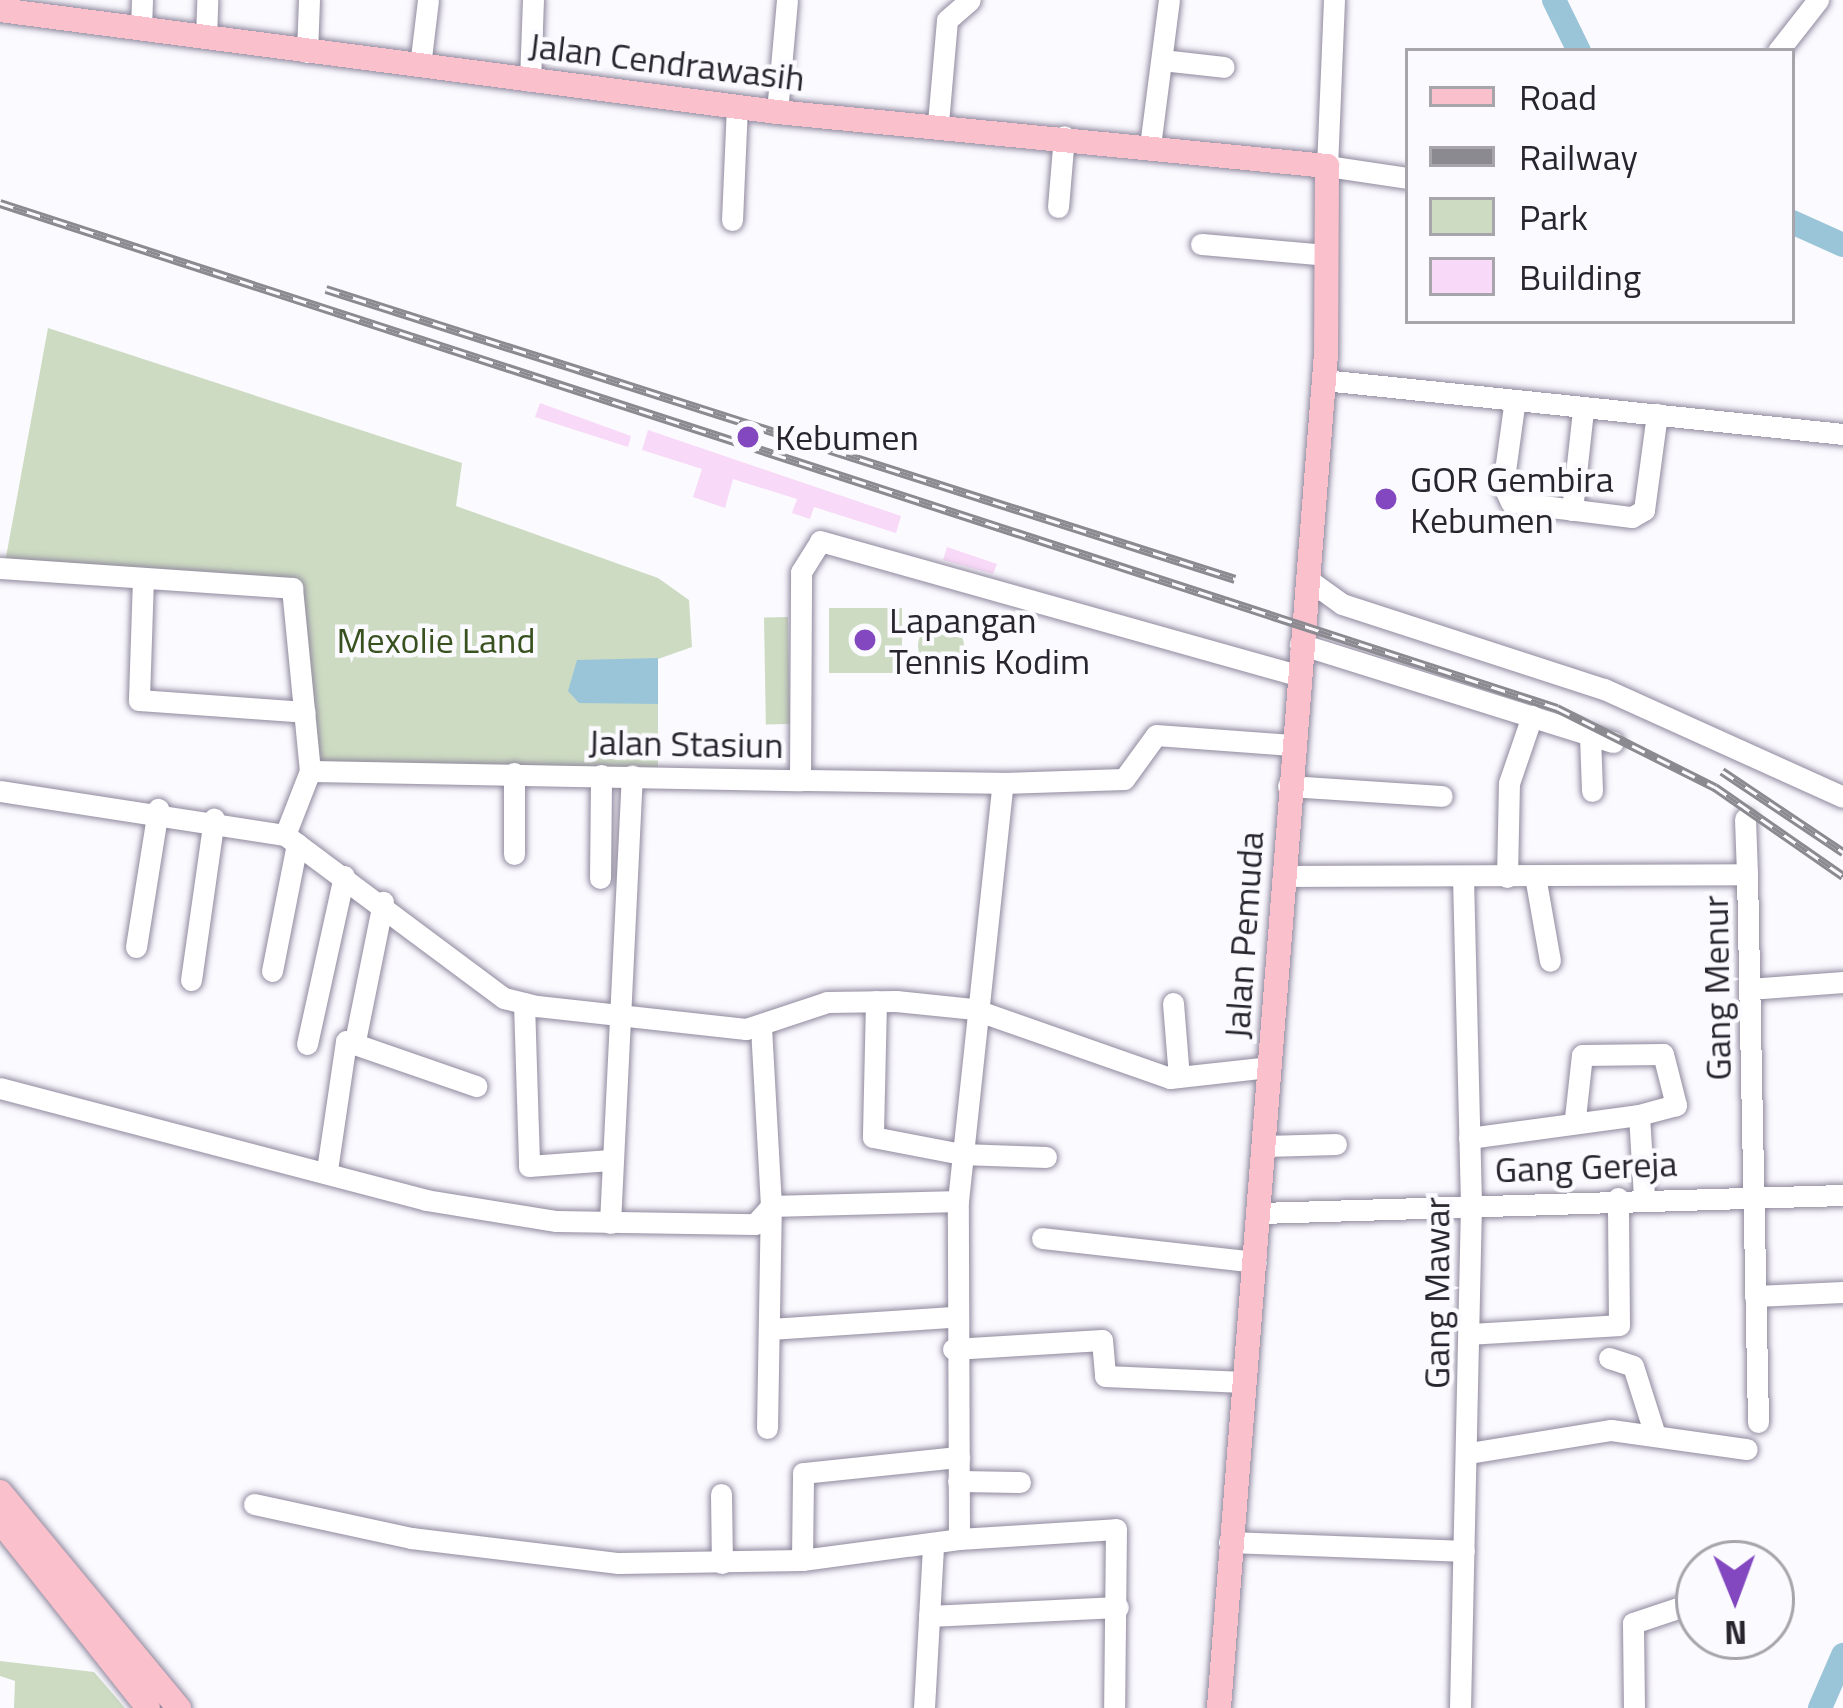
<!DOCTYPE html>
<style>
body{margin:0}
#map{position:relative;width:1843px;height:1708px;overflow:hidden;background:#fbfaff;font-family:"Titillium Web",sans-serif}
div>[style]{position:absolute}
.green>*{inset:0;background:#cddbc2;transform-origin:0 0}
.round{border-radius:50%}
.water>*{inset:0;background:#9ac5d8}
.river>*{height:24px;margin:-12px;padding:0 12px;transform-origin:12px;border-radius:12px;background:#9ac5d8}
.building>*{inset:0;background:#f8d9f7}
.roads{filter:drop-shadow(0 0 3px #90899e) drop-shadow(0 0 3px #90899e)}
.minor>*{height:21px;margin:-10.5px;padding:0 10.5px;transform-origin:10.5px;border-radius:10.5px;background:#fff}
.major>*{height:24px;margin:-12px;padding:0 12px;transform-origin:12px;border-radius:12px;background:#fac1cc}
.rail>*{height:9px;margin-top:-4.5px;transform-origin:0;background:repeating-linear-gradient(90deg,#fbfaff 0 14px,#8c8a91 0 28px);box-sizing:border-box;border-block:3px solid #8c8a91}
.dots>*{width:33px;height:33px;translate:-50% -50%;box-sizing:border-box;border:6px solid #fbfaff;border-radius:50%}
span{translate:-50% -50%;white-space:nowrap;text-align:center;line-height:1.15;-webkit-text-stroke:9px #fbfaff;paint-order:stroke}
.street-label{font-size:36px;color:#28252e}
.poi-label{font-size:36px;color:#28252e}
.left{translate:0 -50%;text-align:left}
.park-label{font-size:36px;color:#38511e}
.legend{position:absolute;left:1405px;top:48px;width:390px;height:276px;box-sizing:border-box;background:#fbfaff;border:3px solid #a7a5ab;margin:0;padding:15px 21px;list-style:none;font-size:36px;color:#28252e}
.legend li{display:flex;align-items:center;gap:24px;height:60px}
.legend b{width:60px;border:3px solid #a7a5ab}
.north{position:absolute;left:1675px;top:1540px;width:120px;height:120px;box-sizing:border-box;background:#fbfaff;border:3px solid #a7a5ab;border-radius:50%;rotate:179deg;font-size:33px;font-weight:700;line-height:48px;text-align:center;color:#28252e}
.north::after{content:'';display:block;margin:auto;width:42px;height:54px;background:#8348bf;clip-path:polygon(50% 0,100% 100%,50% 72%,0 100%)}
</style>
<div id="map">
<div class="green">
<div style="clip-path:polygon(48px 328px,462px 463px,456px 506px,658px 578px,689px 600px,692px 647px,658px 659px,658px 776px,310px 771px,300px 586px,4px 568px)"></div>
<div style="left:829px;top:608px;width:73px;height:65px"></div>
<div style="left:788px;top:617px;width:107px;height:24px;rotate:89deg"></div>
<div class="round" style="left:918px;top:623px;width:46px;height:46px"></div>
<div style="clip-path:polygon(0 1661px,94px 1672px,125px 1708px,14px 1708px,15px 1681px,0 1676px)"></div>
</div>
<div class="water">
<div style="clip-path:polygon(658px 658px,658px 704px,579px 703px,568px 691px,577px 660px)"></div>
</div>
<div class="river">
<div style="left:1554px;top:0;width:57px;rotate:63.9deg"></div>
<div style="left:1792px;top:222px;width:56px;rotate:24.3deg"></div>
<div style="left:1820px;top:1708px;width:58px;rotate:-66.5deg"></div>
</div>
<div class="building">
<div style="clip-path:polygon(540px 403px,631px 436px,628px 447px,535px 417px)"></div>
<div style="clip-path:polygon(648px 430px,901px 516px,896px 533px,814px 507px,810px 519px,792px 513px,797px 499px,733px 479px,725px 508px,693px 497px,702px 469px,642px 450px)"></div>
<div style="clip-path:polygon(947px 547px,997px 564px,993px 574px,943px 560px)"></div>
</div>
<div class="roads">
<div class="minor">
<div style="left:1334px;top:0;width:166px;rotate:92.4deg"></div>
<div style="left:1327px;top:166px;width:82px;rotate:8.4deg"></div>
<div style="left:141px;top:29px;width:29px;rotate:-88deg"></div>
<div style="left:206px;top:38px;width:38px;rotate:-88deg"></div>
<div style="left:1778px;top:51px;width:65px;rotate:-51.9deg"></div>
<div style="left:307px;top:52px;width:52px;rotate:-87.8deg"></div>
<div style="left:1162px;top:60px;width:62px;rotate:6.4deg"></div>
<div style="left:420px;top:66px;width:66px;rotate:-83.1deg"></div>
<div style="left:530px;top:81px;width:81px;rotate:-87.9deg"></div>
<div style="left:777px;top:112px;width:112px;rotate:-84.9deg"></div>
<div style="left:938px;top:123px;width:103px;rotate:-85deg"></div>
<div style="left:947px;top:20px;width:30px;rotate:-41deg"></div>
<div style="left:1150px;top:146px;width:147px;rotate:-82.6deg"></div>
<div style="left:1058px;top:207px;width:71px;rotate:-85.2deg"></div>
<div style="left:732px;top:220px;width:113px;rotate:-87.5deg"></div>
<div style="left:1201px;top:244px;width:126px;rotate:5deg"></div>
<div style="left:1324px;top:380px;width:522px;rotate:5.94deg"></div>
<div style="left:1514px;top:406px;width:80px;rotate:97.9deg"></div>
<div style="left:1503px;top:485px;width:19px;rotate:65deg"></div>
<div style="left:1511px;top:502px;width:122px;rotate:7.1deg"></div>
<div style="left:1632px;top:517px;width:14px;rotate:-30deg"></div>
<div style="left:1644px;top:510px;width:97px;rotate:-82.3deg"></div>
<div style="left:1572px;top:510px;width:101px;rotate:-83.7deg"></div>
<div style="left:0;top:568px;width:293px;rotate:3.9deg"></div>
<div style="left:292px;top:588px;width:184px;rotate:84.4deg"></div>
<div style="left:310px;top:771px;width:490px;rotate:1.1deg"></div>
<div style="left:800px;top:780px;width:208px;rotate:-89.7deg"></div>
<div style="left:801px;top:572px;width:36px;rotate:-58deg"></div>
<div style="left:820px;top:541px;width:495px;rotate:15.7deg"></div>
<div style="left:143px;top:578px;width:122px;rotate:91.9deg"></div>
<div style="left:139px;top:700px;width:166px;rotate:4.1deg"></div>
<div style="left:1306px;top:578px;width:44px;rotate:35.8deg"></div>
<div style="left:1342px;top:604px;width:275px;rotate:18deg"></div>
<div style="left:1604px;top:689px;width:262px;rotate:24.3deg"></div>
<div style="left:1300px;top:644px;width:328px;rotate:17.4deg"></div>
<div style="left:1590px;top:736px;width:55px;rotate:87.9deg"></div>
<div style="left:800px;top:780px;width:203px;rotate:0.8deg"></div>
<div style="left:1288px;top:786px;width:154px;rotate:3.7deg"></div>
<div style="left:0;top:791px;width:288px;rotate:8.8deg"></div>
<div style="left:285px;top:835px;width:273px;rotate:36.7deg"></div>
<div style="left:504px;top:998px;width:34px;rotate:14deg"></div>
<div style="left:537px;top:1006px;width:210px;rotate:6.3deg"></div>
<div style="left:746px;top:1029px;width:85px;rotate:-18.4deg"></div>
<div style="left:827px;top:1002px;width:69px;rotate:-0.8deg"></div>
<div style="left:896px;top:1001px;width:77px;rotate:5.9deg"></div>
<div style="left:973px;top:1009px;width:209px;rotate:19.3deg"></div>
<div style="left:1170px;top:1078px;width:101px;rotate:-6.3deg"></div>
<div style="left:1745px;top:819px;width:55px;rotate:87.9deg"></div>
<div style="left:285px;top:835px;width:69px;rotate:-68.7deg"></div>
<div style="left:514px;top:854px;width:81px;rotate:-90deg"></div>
<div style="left:1283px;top:876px;width:464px;rotate:-0.2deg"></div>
<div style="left:1747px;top:874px;width:548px;rotate:88.85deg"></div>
<div style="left:1535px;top:876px;width:86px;rotate:80deg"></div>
<div style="left:1507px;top:877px;width:94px;rotate:-88.8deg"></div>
<div style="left:1509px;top:783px;width:71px;rotate:-71.1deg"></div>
<div style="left:600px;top:878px;width:103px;rotate:-89.4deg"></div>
<div style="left:136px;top:947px;width:140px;rotate:-80.9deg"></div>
<div style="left:272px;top:971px;width:130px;rotate:-78.9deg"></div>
<div style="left:191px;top:980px;width:163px;rotate:-81.9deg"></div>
<div style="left:1749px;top:989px;width:94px;rotate:-4.3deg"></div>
<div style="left:876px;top:1001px;width:136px;rotate:91.3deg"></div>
<div style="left:873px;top:1137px;width:90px;rotate:10.9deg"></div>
<div style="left:961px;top:1154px;width:85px;rotate:2deg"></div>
<div style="left:524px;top:1003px;width:163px;rotate:88.2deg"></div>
<div style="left:529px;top:1166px;width:81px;rotate:-4.2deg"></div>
<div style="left:1173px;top:1003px;width:74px;rotate:85.4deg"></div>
<div style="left:355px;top:1041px;width:142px;rotate:-78.6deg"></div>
<div style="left:307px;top:1044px;width:172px;rotate:-77.6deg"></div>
<div style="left:0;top:1088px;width:440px;rotate:14.7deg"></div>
<div style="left:426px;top:1200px;width:132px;rotate:9.2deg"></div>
<div style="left:556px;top:1221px;width:199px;rotate:0.9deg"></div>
<div style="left:755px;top:1224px;width:24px;rotate:-48deg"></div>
<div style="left:771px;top:1206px;width:181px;rotate:-93.2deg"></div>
<div style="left:1575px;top:1118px;width:63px;rotate:-83.7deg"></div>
<div style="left:1582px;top:1055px;width:81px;rotate:-0.7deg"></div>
<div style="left:1663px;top:1054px;width:53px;rotate:75.7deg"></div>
<div style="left:1676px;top:1105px;width:38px;rotate:165deg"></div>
<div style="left:1469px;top:1138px;width:172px;rotate:-7.7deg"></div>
<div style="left:1639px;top:1115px;width:82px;rotate:86.5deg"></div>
<div style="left:1265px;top:1146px;width:71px;rotate:-1.6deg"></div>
<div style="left:327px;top:1170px;width:130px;rotate:-81.6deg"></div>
<div style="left:346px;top:1041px;width:138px;rotate:19.1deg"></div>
<div style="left:1260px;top:1213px;width:583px;rotate:-1.77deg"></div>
<div style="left:610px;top:1223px;width:448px;rotate:-87.2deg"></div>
<div style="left:1042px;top:1238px;width:215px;rotate:6.4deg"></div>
<div style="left:1755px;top:1296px;width:88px;rotate:-2.6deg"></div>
<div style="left:770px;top:1329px;width:183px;rotate:-3.8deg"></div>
<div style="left:1469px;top:1334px;width:150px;rotate:-3.4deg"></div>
<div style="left:1619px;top:1325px;width:127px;rotate:-90.5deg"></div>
<div style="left:953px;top:1349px;width:149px;rotate:-3.5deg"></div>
<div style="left:1102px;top:1340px;width:36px;rotate:85deg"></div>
<div style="left:1105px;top:1376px;width:139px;rotate:2.5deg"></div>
<div style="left:1609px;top:1358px;width:25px;rotate:18deg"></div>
<div style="left:1633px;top:1366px;width:69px;rotate:72.3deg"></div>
<div style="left:767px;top:1428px;width:222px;rotate:-89deg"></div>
<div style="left:771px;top:1206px;width:187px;rotate:-1.5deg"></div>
<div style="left:1469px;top:1453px;width:144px;rotate:-9.2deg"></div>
<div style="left:1611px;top:1430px;width:137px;rotate:8deg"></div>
<div style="left:958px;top:1481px;width:62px;rotate:0.9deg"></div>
<div style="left:721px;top:1494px;width:69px;rotate:89.2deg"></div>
<div style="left:254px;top:1504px;width:161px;rotate:12.2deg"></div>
<div style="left:411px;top:1538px;width:209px;rotate:6.9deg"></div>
<div style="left:618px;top:1563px;width:184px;rotate:-0.9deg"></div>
<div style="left:802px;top:1560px;width:158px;rotate:-7.6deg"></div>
<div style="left:959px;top:1539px;width:338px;rotate:-90.2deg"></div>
<div style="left:958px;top:1201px;width:420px;rotate:-83.9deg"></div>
<div style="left:1003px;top:783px;width:121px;rotate:-1.9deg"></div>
<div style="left:1124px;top:779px;width:54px;rotate:-54deg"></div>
<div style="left:1156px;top:735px;width:136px;rotate:4.2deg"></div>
<div style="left:959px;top:1539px;width:157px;rotate:-3.6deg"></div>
<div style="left:1116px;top:1529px;width:179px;rotate:90.6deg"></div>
<div style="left:1229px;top:1542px;width:235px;rotate:2.2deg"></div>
<div style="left:802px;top:1560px;width:87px;rotate:-89.3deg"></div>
<div style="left:803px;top:1473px;width:157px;rotate:-5.9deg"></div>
<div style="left:929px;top:1616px;width:189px;rotate:-2.7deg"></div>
<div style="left:924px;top:1708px;width:161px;rotate:-86.8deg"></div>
<div style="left:1460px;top:1708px;width:504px;rotate:-88.75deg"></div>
<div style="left:1471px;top:1204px;width:327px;rotate:-91.4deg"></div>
<div style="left:1634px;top:1708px;width:85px;rotate:-90.7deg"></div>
<div style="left:1633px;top:1623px;width:60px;rotate:-18.4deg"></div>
</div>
<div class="major">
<div style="left:0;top:10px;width:784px;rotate:7.48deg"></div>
<div style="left:777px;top:112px;width:553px;rotate:5.61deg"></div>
<div style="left:1327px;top:166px;width:188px;rotate:90.3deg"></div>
<div style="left:1326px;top:354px;width:1358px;rotate:94.52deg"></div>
<div style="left:0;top:1492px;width:281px;rotate:50.4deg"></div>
<div style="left:0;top:1521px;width:238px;rotate:51.6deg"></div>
</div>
</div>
<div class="rail">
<div style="left:0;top:203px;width:1637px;rotate:17.97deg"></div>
<div style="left:1557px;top:708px;width:177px;rotate:26.6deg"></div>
<div style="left:1715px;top:787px;width:156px;rotate:34.8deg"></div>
<div style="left:326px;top:289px;width:954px;rotate:17.69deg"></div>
<div style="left:1722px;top:771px;width:146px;rotate:33.8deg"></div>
</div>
<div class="dots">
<div style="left:748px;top:437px;background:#8348bf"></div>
<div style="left:1386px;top:499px;background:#8348bf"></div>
<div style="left:865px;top:640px;background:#8348bf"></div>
</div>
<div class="street-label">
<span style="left:667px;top:61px;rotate:7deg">Jalan Cendrawasih</span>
<span style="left:686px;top:743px;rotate:1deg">Jalan Stasiun</span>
<span style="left:1243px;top:935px;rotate:-86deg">Jalan Pemuda</span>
<span style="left:1716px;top:988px;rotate:-91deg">Gang Menur</span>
<span style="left:1586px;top:1166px;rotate:-2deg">Gang Gereja</span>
<span style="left:1436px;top:1293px;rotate:-90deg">Gang Mawar</span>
</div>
<div class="poi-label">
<span class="left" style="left:775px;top:437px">Kebumen</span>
<span class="left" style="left:1410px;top:499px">GOR Gembira<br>Kebumen</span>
<span class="left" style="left:889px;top:640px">Lapangan<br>Tennis Kodim</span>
</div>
<div class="park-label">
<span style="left:436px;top:640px">Mexolie Land</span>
</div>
<ul class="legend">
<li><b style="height:15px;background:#fac1cc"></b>Road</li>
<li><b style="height:15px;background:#8c8a91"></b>Railway</li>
<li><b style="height:33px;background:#cddbc2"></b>Park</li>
<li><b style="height:33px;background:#f8d9f7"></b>Building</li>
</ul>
<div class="north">N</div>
</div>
